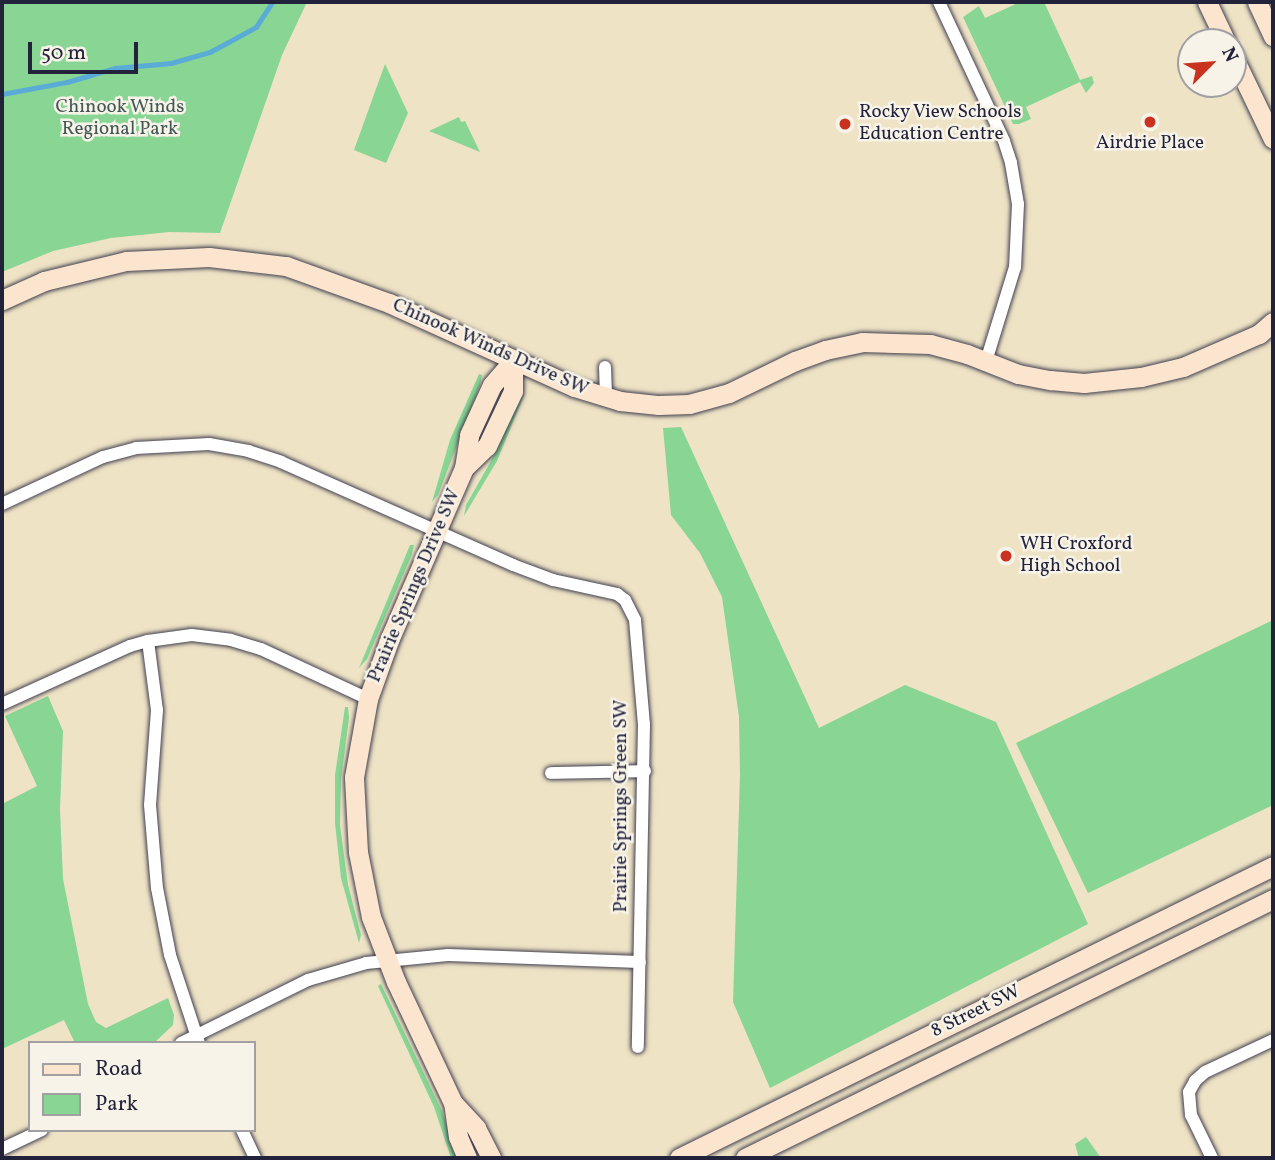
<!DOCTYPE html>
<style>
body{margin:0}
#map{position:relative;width:1275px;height:1160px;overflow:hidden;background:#eee3c5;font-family:Vollkorn,serif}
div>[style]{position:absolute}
.green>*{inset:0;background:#88d594}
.stream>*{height:4.5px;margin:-2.25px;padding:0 2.25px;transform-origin:2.25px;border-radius:2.25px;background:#5aabd5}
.roads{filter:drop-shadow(0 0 2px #413f50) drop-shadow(0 0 2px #413f50)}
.street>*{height:12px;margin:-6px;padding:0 6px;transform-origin:6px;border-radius:6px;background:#fff}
.secondary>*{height:19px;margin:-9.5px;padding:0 9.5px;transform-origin:9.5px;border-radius:9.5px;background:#fce5cf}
.dots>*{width:19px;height:19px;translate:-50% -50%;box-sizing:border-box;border:4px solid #f7f3e8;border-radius:50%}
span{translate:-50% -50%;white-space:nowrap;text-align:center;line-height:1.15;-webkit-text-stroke:5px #f7f3e8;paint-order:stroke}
.park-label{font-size:19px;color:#415856}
.poi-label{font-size:19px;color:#22223b}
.left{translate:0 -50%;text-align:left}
.street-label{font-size:19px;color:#22223b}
.frame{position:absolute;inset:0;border:4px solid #22223b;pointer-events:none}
.legend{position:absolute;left:28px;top:1041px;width:228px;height:91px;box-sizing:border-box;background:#f7f3e8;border:2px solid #a29fa3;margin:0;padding:9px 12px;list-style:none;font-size:21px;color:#22223b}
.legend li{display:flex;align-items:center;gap:14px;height:35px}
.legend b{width:35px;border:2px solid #a29fa3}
.north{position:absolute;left:1177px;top:28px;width:70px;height:70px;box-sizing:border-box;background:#f7f3e8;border:2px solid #a29fa3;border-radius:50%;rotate:65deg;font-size:19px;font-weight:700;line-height:28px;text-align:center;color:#22223b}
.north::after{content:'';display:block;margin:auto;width:24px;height:32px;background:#c8321e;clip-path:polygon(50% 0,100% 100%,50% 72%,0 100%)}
.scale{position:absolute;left:28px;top:42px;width:110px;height:32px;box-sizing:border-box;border:4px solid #22223b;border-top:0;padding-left:9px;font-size:21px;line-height:24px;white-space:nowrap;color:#22223b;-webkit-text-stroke:5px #f7f3e8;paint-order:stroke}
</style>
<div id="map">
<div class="green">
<div style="clip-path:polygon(2px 2px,307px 2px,282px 55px,220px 233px,169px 232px,111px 238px,53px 251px,2px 272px)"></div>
<div style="clip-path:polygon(1020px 2px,1044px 2px,1080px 80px,1092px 76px,1094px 83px,1086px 93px,1080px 82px,1026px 107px,1031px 119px,1019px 124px,1013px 124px,963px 17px,979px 6px,985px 18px)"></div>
<div style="clip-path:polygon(385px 64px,408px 113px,386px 163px,354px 150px)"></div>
<div style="clip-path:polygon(459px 117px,461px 122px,465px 121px,480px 152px,429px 131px)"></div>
<div style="clip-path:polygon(479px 374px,482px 375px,480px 385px,438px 495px,432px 502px,450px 440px)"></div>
<div style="clip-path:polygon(525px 393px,497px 461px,464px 516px,466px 505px,491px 461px,518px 400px)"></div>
<div style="clip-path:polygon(681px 427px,819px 728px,905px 685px,996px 722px,1088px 924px,770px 1088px,733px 1002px,740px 775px,739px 717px,722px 597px,700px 553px,671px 515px,663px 428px)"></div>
<div style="clip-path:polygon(410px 545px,414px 545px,412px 554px,367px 659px,359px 668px)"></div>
<div style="clip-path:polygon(1273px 620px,1273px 805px,1088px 893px,1016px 743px)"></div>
<div style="clip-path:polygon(48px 696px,63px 731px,60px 810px,63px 879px,88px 1004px,96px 1022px,106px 1028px,168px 998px,174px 1015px,173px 1025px,154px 1043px,75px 1043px,64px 1020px,2px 1049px,2px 804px,37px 786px,5px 716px)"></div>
<div style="clip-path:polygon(345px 707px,348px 707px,349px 718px,341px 779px,340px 825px,348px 885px,361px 935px,359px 943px,341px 878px,335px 823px,335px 775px)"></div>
<div style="clip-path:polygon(381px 984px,442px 1111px,457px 1158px,451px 1158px,434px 1107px,378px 986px)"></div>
<div style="clip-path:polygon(1086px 1137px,1101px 1158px,1079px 1158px,1075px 1144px)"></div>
</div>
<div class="stream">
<div style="left:2px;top:94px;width:66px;rotate:-10.5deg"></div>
<div style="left:67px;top:82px;width:50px;rotate:-16.3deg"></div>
<div style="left:115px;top:68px;width:56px;rotate:-5.1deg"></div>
<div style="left:171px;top:63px;width:41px;rotate:-15.8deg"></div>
<div style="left:210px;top:52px;width:52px;rotate:-28.5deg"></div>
<div style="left:256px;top:27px;width:30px;rotate:-57deg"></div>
</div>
<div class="roads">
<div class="street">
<div style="left:939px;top:2px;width:153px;rotate:64.9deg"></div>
<div style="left:1004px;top:141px;width:23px;rotate:72deg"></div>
<div style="left:1011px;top:163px;width:42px;rotate:80.3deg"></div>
<div style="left:1018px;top:204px;width:63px;rotate:92.7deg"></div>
<div style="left:1015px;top:267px;width:98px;rotate:107.1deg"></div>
<div style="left:605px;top:367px;width:30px;rotate:88deg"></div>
<div style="left:2px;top:504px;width:111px;rotate:-25deg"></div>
<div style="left:103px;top:457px;width:34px;rotate:-15deg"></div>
<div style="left:136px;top:448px;width:73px;rotate:-3.1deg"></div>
<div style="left:209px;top:444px;width:40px;rotate:10deg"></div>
<div style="left:248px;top:451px;width:35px;rotate:18deg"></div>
<div style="left:281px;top:462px;width:254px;rotate:23.9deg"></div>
<div style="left:513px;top:565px;width:43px;rotate:20.6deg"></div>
<div style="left:553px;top:580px;width:66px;rotate:12.3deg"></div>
<div style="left:617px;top:594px;width:10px;rotate:37deg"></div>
<div style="left:625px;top:600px;width:22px;rotate:63deg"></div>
<div style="left:635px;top:620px;width:104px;rotate:85.1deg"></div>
<div style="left:644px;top:724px;width:323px;rotate:91.1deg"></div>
<div style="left:148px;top:641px;width:70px;rotate:82.6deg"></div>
<div style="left:157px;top:710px;width:95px;rotate:94.2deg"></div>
<div style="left:150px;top:805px;width:83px;rotate:85.2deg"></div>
<div style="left:157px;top:888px;width:68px;rotate:79deg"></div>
<div style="left:170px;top:955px;width:93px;rotate:71.8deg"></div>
<div style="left:2px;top:704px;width:141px;rotate:-24.4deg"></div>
<div style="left:130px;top:646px;width:19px;rotate:-16deg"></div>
<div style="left:148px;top:641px;width:44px;rotate:-7.8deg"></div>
<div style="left:192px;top:635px;width:39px;rotate:7deg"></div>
<div style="left:231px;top:640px;width:31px;rotate:17deg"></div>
<div style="left:261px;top:649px;width:118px;rotate:25deg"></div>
<div style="left:551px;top:773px;width:94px;rotate:-1.2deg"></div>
<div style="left:181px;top:1043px;width:142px;rotate:-26.4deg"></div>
<div style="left:308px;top:980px;width:60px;rotate:-16.3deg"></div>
<div style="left:366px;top:963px;width:82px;rotate:-5.6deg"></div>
<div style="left:448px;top:955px;width:192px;rotate:2.1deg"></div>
<div style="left:242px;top:1130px;width:31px;rotate:65deg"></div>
<div style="left:2px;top:1149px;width:44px;rotate:-25.4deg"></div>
<div style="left:1212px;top:1158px;width:48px;rotate:-116deg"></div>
<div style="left:1191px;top:1115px;width:23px;rotate:-95deg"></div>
<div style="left:1189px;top:1092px;width:13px;rotate:-61deg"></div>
<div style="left:1195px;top:1081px;width:13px;rotate:-42deg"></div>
<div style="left:1205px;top:1072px;width:75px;rotate:-25.2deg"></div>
</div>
<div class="secondary">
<div style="left:1207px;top:2px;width:44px;rotate:64.6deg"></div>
<div style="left:1257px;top:2px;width:38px;rotate:65deg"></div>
<div style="left:1233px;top:56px;width:92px;rotate:64.3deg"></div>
<div style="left:2px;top:300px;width:46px;rotate:-24.3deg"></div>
<div style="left:44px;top:281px;width:84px;rotate:-13.7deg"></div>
<div style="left:126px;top:261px;width:83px;rotate:-2.8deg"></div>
<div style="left:209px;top:257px;width:78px;rotate:6.7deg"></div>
<div style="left:286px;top:266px;width:109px;rotate:19.8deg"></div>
<div style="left:389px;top:303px;width:203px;rotate:24.4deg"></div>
<div style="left:574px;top:387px;width:48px;rotate:16.9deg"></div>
<div style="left:620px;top:401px;width:39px;rotate:6deg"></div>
<div style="left:659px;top:405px;width:30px;rotate:-2deg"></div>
<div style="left:689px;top:404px;width:41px;rotate:-15.4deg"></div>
<div style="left:729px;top:393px;width:73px;rotate:-25.9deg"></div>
<div style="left:795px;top:361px;width:32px;rotate:-20deg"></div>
<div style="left:825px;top:350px;width:38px;rotate:-12deg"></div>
<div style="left:862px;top:342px;width:68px;rotate:1.7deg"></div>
<div style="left:930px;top:344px;width:38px;rotate:15deg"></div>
<div style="left:967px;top:354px;width:55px;rotate:21.4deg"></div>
<div style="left:1018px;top:374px;width:33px;rotate:11deg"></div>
<div style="left:1050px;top:380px;width:34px;rotate:5deg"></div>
<div style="left:1084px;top:383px;width:57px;rotate:-6deg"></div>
<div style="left:1141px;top:377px;width:43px;rotate:-13.4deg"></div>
<div style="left:1183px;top:367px;width:83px;rotate:-23.5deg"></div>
<div style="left:1259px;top:334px;width:18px;rotate:-41deg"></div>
<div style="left:464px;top:468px;width:32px;rotate:-44deg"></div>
<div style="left:487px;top:446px;width:61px;rotate:-64.7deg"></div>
<div style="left:513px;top:391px;width:30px;rotate:-90deg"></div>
<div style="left:454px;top:1104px;width:33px;rotate:47deg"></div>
<div style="left:476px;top:1128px;width:34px;rotate:63deg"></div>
<div style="left:467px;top:1158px;width:23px;rotate:-113deg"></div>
<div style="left:458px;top:1137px;width:34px;rotate:-98deg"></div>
<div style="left:453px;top:1103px;width:134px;rotate:-115.2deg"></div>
<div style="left:396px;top:982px;width:70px;rotate:-111deg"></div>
<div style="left:371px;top:917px;width:66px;rotate:-101.3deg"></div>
<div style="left:358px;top:852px;width:75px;rotate:-93.1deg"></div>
<div style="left:354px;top:777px;width:79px;rotate:-79.8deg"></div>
<div style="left:368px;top:699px;width:65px;rotate:-70.2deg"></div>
<div style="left:390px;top:638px;width:185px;rotate:-66.5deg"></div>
<div style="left:464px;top:468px;width:33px;rotate:-81deg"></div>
<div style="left:469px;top:435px;width:55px;rotate:-65.3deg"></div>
<div style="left:492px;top:385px;width:32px;rotate:-49deg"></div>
<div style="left:679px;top:1158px;width:662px;rotate:-26.18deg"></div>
<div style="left:745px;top:1158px;width:588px;rotate:-26.13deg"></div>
</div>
</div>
<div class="dots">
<div style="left:1150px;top:122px;background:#c8321e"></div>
<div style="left:845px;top:124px;background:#c8321e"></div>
<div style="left:1006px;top:556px;background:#c8321e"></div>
</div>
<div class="park-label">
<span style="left:120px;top:119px">Chinook Winds<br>Regional Park</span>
</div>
<div class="poi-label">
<span class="left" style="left:859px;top:124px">Rocky View Schools<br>Education Centre</span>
<span style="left:1150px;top:144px">Airdrie Place</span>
<span class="left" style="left:1020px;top:556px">WH Croxford<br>High School</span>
</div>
<div class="street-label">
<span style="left:490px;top:348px;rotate:24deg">Chinook Winds Drive SW</span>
<span style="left:415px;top:586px;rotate:-67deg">Prairie Springs Drive SW</span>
<span style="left:622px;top:806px;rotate:-90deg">Prairie Springs Green SW</span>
<span style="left:976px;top:1012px;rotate:-26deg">8 Street SW</span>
</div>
<div class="frame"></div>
<ul class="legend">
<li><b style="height:9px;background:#fce5cf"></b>Road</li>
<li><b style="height:19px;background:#88d594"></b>Park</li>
</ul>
<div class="north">N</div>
<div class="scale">50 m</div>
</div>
